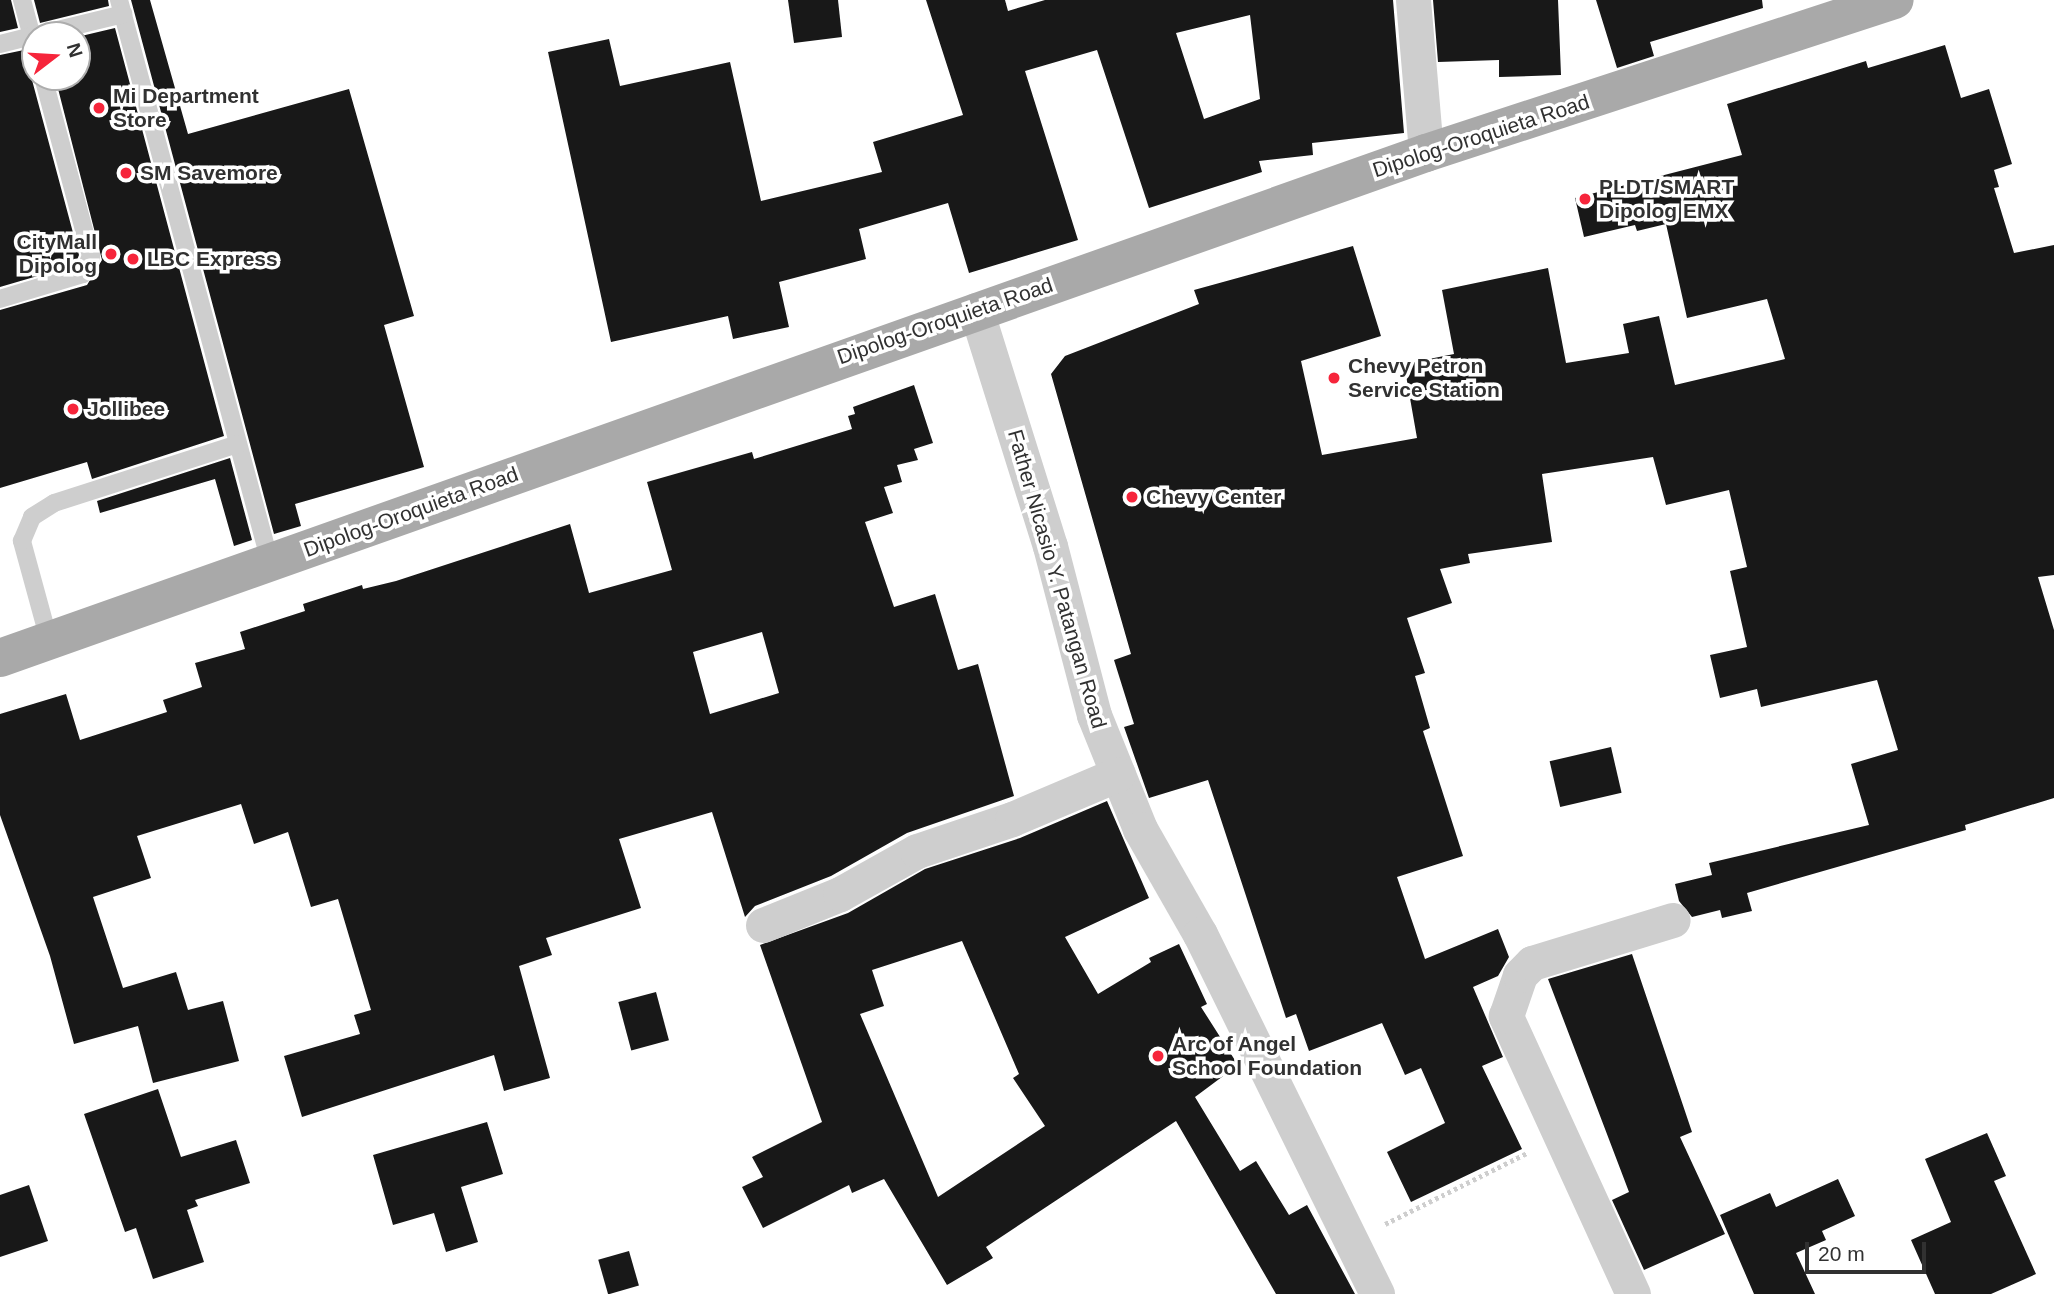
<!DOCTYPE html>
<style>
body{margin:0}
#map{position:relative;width:2054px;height:1294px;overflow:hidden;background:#fff;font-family:Helvetica,sans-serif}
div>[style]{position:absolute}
.building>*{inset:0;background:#181818;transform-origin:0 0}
.path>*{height:4.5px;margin-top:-2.25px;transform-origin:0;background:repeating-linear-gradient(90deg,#cecece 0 3.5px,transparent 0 7px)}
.service>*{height:18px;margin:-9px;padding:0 9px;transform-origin:9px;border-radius:9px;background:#cecece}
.minor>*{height:35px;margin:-17.5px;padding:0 17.5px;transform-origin:17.5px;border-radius:17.5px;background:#cecece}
.primary>*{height:38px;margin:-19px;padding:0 19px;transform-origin:19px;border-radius:19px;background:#a9a9a9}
.dots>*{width:19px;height:19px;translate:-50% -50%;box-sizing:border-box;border:4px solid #fff;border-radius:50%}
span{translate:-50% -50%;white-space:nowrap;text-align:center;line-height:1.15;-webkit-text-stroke:7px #fff;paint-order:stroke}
.poi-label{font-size:21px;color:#313131;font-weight:700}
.left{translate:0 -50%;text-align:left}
.right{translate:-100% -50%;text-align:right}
.street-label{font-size:21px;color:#313131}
.north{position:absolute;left:21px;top:21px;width:70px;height:70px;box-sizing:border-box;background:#fff;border:2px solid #adadad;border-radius:50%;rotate:73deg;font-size:19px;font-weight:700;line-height:28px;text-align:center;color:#313131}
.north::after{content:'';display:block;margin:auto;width:24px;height:32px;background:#f6253b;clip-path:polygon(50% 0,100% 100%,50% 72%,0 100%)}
.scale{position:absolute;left:1805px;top:1242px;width:121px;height:32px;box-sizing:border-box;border:4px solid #313131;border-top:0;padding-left:9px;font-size:21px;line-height:24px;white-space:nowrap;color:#313131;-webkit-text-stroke:5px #fff;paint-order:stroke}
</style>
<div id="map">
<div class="building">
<div style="clip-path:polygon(0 0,11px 0,18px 28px,0 32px)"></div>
<div style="clip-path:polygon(34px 0,108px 0,109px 6px,40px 23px)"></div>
<div style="clip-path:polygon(131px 0,150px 0,188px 134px,349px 89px,414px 316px,384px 325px,424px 467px,295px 504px,301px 526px,274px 534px)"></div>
<div style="clip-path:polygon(788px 0,838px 0,842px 37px,794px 43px)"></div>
<div style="clip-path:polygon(evenodd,926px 0,1005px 0,1008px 11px,1045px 0,1393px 0,1404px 133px,1312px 143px,1313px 155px,1259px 161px,1262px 172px,1149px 208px,1097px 50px,1025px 71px,1078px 240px,969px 273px,948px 203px,859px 229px,866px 259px,779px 282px,789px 327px,733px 339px,728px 316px,611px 342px,548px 52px,609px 39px,620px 86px,730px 62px,761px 201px,882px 172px,873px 142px,963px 115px,926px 0,1250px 15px,1260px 99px,1204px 119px,1176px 33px,1250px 15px)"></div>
<div style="clip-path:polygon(1433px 0,1558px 0,1561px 75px,1499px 77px,1499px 60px,1438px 62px)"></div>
<div style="clip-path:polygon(1596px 0,1762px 0,1763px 8px,1650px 42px,1654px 56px,1617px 68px)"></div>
<div style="clip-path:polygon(115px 28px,224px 436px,92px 479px,87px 462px,0 488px,0 310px,87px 285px,102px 260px,55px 77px,77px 77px,77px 37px)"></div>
<div style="clip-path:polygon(1945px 45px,1961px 98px,1989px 89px,2012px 164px,1994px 170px,1999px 187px,1994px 188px,2014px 253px,2054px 245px,2054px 575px,2038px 577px,2054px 630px,2054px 798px,1965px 825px,1966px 830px,1747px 893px,1752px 911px,1722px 918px,1720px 910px,1692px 917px,1679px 901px,1675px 884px,1712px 875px,1709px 863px,1869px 825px,1851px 764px,1898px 750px,1877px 680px,1761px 707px,1757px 689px,1720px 698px,1710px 655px,1747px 647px,1730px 571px,1747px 567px,1729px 490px,1666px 505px,1653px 457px,1542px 474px,1552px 542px,1468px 554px,1470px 563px,1440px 569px,1452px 603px,1407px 618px,1425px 673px,1415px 676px,1430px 728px,1423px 731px,1463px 856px,1397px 877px,1425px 959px,1498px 929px,1509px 957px,1498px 976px,1473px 987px,1503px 1057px,1482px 1066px,1522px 1149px,1411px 1202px,1387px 1152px,1445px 1123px,1421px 1068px,1405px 1075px,1382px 1023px,1309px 1051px,1296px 1014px,1286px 1018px,1208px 780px,1149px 798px,1124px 727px,1134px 724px,1114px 660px,1131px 654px,1051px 374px,1065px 356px,1199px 304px,1194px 290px,1353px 246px,1381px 336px,1301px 361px,1322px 455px,1417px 438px,1404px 364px,1454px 354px,1442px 290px,1548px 268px,1566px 363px,1629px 353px,1623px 324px,1659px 316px,1675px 385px,1785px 359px,1767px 299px,1687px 318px,1666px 224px,1637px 231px,1635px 225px,1584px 237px,1575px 198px,1742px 155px,1727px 104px,1866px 61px,1868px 68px)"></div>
<div style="clip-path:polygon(24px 50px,35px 59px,32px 80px,79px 255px,75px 265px,0 287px,0 55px)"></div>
<div style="clip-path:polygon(evenodd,914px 385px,933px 443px,914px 449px,918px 460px,897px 465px,902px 482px,884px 487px,893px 513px,865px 522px,894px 607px,935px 594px,958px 670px,978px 664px,1014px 796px,907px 833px,831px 876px,755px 906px,745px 917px,712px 812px,619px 839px,641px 908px,546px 938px,552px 955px,519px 966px,550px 1078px,504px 1091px,494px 1055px,302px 1117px,284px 1056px,360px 1034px,354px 1015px,371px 1010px,338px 899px,311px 907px,288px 832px,254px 844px,241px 804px,137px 836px,151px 878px,93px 897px,123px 988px,176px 972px,188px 1010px,223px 1001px,239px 1061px,153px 1083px,138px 1026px,74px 1044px,50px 956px,0 815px,0 714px,66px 694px,80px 740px,167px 712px,163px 700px,202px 687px,195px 663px,245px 649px,240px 632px,305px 611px,303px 604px,362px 585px,363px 589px,396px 581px,570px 524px,589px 593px,672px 570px,647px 482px,752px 452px,754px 459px,852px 429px,848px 416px,855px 414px,853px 407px,914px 385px,762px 632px,779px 693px,710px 714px,693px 652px,762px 632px)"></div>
<div style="clip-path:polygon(230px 458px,252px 540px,234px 546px,215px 479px,100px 513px,97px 501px)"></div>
<div style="left:1611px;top:747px;width:47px;height:63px;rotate:77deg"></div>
<div style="clip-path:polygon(evenodd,1107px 801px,1149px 898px,1065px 937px,1098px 994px,1151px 962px,1149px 958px,1179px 944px,1207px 1004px,1201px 1007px,1238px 1065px,1195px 1097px,1240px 1171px,1256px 1161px,1289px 1215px,1307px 1205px,1355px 1294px,1276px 1294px,1176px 1121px,986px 1247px,993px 1258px,947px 1285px,884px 1179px,852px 1193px,849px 1185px,763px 1228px,742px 1187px,763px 1177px,752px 1157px,822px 1122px,760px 945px,848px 913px,925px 869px,1020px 838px,1107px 801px,962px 941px,1019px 1074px,1013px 1078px,1045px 1126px,938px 1197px,860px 1014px,884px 1006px,872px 970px,962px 941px)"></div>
<div style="clip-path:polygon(1632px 954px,1692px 1132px,1680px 1137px,1725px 1234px,1644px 1270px,1612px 1200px,1629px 1192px,1548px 979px)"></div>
<div style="left:656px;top:992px;width:50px;height:39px;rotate:75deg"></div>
<div style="clip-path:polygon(158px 1089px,181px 1157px,236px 1140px,250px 1183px,195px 1200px,198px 1206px,187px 1210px,204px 1262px,153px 1279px,136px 1228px,125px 1232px,84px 1114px)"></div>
<div style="clip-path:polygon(487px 1122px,503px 1174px,461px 1187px,478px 1242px,446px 1252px,434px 1213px,393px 1225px,373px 1155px)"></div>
<div style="clip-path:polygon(1987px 1133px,2006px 1176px,1994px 1181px,2036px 1274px,1991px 1294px,1935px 1294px,1911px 1240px,1951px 1222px,1925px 1159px)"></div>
<div style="clip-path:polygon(1838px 1179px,1855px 1216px,1822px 1231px,1826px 1240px,1796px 1253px,1815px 1294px,1754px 1294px,1720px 1215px,1770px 1193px,1776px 1207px)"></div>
<div style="clip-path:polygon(29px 1185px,48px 1241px,0 1257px,0 1195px)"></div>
<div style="left:629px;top:1251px;width:36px;height:32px;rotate:74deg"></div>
</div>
<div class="path">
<div style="left:1385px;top:1224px;width:159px;rotate:-26.6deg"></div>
</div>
<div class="service">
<div style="left:22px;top:0;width:50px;rotate:74.8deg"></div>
<div style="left:119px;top:0;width:582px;rotate:74.96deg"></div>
<div style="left:37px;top:35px;width:89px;rotate:-13.7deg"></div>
<div style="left:0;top:44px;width:36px;rotate:-14deg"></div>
<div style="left:0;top:299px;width:87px;rotate:-16.8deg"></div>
<div style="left:83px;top:274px;width:20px;rotate:-66deg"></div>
<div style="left:91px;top:256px;width:185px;rotate:-105deg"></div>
<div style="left:49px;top:640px;width:103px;rotate:-105.3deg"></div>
<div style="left:22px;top:541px;width:26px;rotate:-67deg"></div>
<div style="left:32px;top:517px;width:26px;rotate:-32deg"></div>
<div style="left:54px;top:503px;width:193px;rotate:-17.8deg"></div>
</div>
<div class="minor">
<div style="left:1413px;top:0;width:154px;rotate:85.1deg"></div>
<div style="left:976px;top:310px;width:247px;rotate:72.6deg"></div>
<div style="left:1050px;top:546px;width:175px;rotate:75.4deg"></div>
<div style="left:1094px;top:715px;width:123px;rotate:68deg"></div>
<div style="left:1140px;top:829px;width:121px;rotate:60.3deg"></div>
<div style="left:1200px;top:934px;width:401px;rotate:63.8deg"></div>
<div style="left:763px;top:925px;width:83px;rotate:-21.9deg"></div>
<div style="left:840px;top:894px;width:88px;rotate:-29.2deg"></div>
<div style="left:917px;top:851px;width:100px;rotate:-18.6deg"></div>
<div style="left:1012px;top:819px;width:115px;rotate:-23deg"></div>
<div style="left:1633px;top:1294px;width:306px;rotate:-114.6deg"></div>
<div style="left:1506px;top:1016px;width:43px;rotate:-71.1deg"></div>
<div style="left:1520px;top:975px;width:17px;rotate:-45deg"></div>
<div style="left:1532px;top:963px;width:147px;rotate:-17deg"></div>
</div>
<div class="primary">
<div style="left:0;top:658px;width:1513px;rotate:-19.5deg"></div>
<div style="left:1426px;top:153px;width:493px;rotate:-18.1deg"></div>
</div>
<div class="dots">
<div style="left:99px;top:108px;background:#f6253b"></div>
<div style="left:126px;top:173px;background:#f6253b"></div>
<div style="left:1585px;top:199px;background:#f6253b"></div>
<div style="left:111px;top:254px;background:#f6253b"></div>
<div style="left:133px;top:259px;background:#f6253b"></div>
<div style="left:1334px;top:378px;background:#f6253b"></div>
<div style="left:73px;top:409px;background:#f6253b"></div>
<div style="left:1132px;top:497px;background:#f6253b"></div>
<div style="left:1158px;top:1056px;background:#f6253b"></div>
</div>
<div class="poi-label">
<span class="left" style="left:113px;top:108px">Mi Department<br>Store</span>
<span class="left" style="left:140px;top:173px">SM Savemore</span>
<span class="left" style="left:1599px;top:199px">PLDT/SMART<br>Dipolog EMX</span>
<span class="right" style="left:97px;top:254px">CityMall<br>Dipolog</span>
<span class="left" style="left:147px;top:259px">LBC Express</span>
<span class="left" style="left:1348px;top:378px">Chevy Petron<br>Service Station</span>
<span class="left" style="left:87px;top:409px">Jollibee</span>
<span class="left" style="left:1146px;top:497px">Chevy Center</span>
<span class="left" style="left:1172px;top:1056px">Arc of Angel<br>School Foundation</span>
</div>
<div class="street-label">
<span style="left:1481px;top:136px;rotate:-18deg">Dipolog-Oroquieta Road</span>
<span style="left:945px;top:321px;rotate:-19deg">Dipolog-Oroquieta Road</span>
<span style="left:411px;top:512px;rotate:-20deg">Dipolog-Oroquieta Road</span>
<span style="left:1057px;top:579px;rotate:74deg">Father Nicasio Y. Patangan Road</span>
</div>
<div class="north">N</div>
<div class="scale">20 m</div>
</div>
